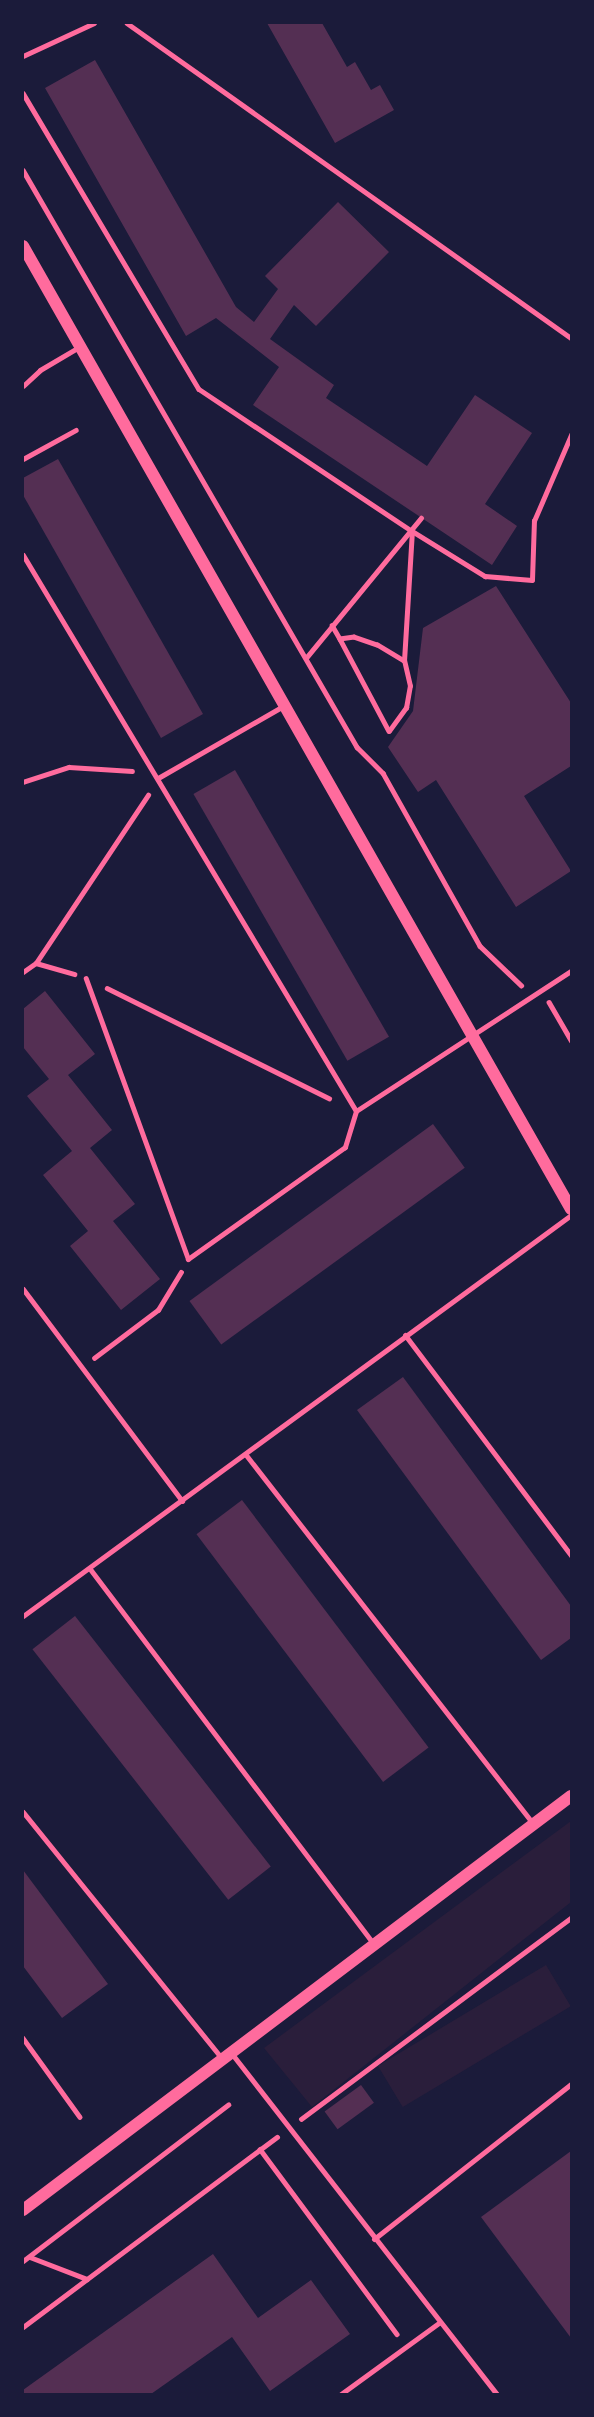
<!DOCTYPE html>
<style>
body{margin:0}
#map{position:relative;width:594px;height:2417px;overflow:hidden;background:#1b1b3a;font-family:"Sofia Sans Condensed",sans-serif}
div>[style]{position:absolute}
.green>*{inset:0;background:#2a1e3b;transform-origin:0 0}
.building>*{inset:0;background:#542f53;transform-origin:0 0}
.path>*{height:4.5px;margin:-2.25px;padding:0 2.25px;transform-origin:2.25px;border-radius:2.25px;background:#ff6b9d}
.service>*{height:5px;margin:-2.5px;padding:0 2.5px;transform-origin:2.5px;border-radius:2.5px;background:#ff6b9d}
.tertiary>*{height:12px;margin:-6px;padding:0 6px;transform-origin:6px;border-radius:6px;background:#ff6b9d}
span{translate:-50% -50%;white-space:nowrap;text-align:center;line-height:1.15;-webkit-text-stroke:7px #1b1b3a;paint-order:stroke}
.frame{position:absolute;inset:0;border:24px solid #1b1b3a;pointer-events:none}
</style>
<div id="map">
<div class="green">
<div style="clip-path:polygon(571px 1821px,571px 1902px,312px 2107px,264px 2048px)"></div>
<div style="left:546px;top:1965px;width:48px;height:196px;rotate:59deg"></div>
</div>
<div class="building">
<div style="clip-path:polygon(267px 23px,322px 23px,347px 67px,355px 62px,371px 90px,380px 85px,394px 110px,335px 143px)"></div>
<div style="clip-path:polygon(95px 60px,236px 307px,254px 322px,278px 289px,265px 276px,338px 202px,389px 252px,316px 326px,294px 305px,270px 339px,334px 385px,326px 398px,427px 466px,475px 395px,532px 433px,485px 504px,517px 526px,492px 565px,253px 405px,279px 367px,216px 318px,186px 336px,45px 88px)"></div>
<div style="clip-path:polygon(58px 459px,203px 714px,161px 738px,23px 495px,23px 478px)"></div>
<div style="clip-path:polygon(496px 586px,571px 703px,571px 766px,524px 796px,571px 871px,516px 907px,436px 780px,418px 792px,388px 747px,413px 711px,423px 628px)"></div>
<div style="left:235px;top:770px;width:308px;height:48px;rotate:60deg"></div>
<div style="clip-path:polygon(45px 991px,95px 1054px,68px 1075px,112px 1130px,90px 1148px,135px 1204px,113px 1221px,160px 1279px,121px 1310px,70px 1246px,88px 1231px,43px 1175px,72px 1151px,27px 1096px,49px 1079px,23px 1047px,23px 1009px)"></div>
<div style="left:433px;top:1124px;width:54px;height:301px;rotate:54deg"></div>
<div style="clip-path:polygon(403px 1377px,571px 1606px,571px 1638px,541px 1660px,357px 1410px)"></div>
<div style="left:242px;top:1500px;width:310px;height:57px;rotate:53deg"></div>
<div style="left:75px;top:1616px;width:318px;height:54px;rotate:52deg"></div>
<div style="clip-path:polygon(23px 1870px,108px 1984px,62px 2018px,23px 1966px)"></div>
<div style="left:361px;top:2085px;width:22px;height:45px;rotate:54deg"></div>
<div style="clip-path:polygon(571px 2151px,571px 2338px,481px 2217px)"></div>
<div style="clip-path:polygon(213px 2254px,258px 2318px,311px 2280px,350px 2334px,270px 2391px,232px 2337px,151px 2394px,23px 2394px,23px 2390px)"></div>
</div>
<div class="path">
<div style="left:127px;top:23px;width:544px;rotate:35.35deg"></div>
<div style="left:23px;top:56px;width:78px;rotate:-24.9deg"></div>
<div style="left:23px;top:93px;width:344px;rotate:59.3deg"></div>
<div style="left:199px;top:389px;width:256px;rotate:33.7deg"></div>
<div style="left:412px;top:531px;width:86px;rotate:31.7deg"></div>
<div style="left:485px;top:576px;width:47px;rotate:4.9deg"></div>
<div style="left:532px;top:580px;width:59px;rotate:-88.1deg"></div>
<div style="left:534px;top:521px;width:94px;rotate:-66.7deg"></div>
<div style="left:23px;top:170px;width:667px;rotate:59.94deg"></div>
<div style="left:357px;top:747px;width:37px;rotate:45deg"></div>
<div style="left:383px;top:773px;width:198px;rotate:60.7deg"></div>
<div style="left:480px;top:946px;width:57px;rotate:43.6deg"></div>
<div style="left:23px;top:459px;width:60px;rotate:-28.7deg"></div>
<div style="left:332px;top:625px;width:16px;rotate:60deg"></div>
<div style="left:340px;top:639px;width:104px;rotate:62deg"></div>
<div style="left:389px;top:731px;width:29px;rotate:-54deg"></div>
<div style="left:406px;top:708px;width:22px;rotate:-80deg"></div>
<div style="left:410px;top:686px;width:26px;rotate:-103deg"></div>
<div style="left:404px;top:661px;width:31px;rotate:-149deg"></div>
<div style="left:377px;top:645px;width:24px;rotate:-161deg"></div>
<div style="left:354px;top:637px;width:14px;rotate:172deg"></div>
<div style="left:306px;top:658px;width:181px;rotate:-50.6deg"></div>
<div style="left:404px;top:661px;width:130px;rotate:-86.5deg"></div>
<div style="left:23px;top:782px;width:48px;rotate:-18.1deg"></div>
<div style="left:69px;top:767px;width:63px;rotate:3.6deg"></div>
<div style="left:36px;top:963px;width:202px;rotate:-56.3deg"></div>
<div style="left:23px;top:972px;width:16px;rotate:-35deg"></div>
<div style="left:36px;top:963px;width:40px;rotate:16deg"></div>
<div style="left:107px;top:988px;width:248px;rotate:26.4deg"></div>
<div style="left:549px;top:1002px;width:44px;rotate:59.9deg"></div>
<div style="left:94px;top:1358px;width:80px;rotate:-36.9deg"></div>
<div style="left:158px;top:1310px;width:44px;rotate:-58.8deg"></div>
<div style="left:23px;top:2038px;width:97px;rotate:54.2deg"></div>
<div style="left:301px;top:2119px;width:337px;rotate:-36.7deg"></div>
<div style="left:260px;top:2149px;width:230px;rotate:53.5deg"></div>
<div style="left:30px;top:2257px;width:61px;rotate:21.1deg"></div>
<div style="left:23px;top:2261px;width:258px;rotate:-37.3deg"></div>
<div style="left:23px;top:2327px;width:317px;rotate:-36.8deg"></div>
</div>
<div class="service">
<div style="left:23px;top:386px;width:23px;rotate:-43deg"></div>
<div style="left:40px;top:370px;width:45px;rotate:-30.5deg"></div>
<div style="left:23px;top:555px;width:648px;rotate:59.08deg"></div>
<div style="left:356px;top:1111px;width:38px;rotate:107deg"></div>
<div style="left:345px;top:1147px;width:193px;rotate:144.5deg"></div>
<div style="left:188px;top:1259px;width:299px;rotate:-110deg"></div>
<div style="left:158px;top:778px;width:144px;rotate:-29.9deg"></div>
<div style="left:356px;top:1111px;width:257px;rotate:-33.1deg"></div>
<div style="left:23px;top:1289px;width:265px;rotate:53.1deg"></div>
<div style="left:405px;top:1335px;width:276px;rotate:53deg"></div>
<div style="left:246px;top:1455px;width:469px;rotate:52.1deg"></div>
<div style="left:90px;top:1569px;width:469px;rotate:52.9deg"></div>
<div style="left:23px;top:1616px;width:679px;rotate:-36.19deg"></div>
<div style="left:23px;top:1812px;width:319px;rotate:51.1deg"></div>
<div style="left:232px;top:2054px;width:431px;rotate:52.1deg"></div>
<div style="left:374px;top:2239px;width:251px;rotate:-38.2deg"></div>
<div style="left:341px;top:2394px;width:122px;rotate:-36deg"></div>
</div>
<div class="tertiary">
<div style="left:23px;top:246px;width:1108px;rotate:60.36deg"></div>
<div style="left:23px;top:2210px;width:687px;rotate:-37.07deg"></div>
</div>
<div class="frame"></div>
</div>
